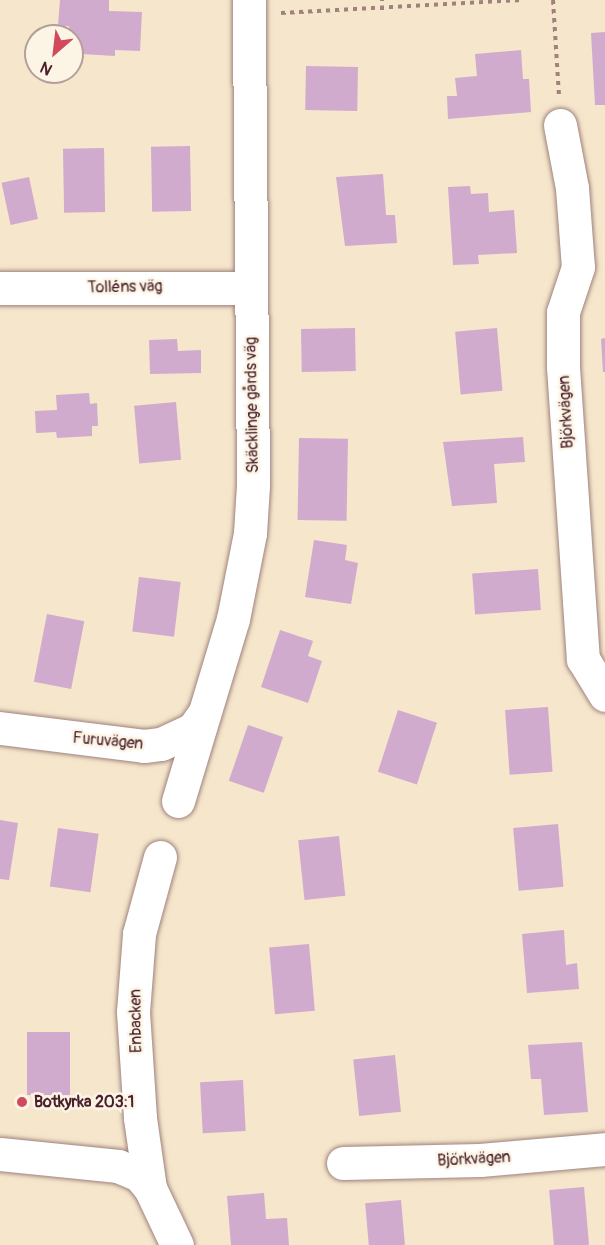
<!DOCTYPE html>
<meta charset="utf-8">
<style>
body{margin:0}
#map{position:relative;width:605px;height:1245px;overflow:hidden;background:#f5e6cc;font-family:Pangolin,sans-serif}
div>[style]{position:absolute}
.building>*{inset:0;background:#d0abce;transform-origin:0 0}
.path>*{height:4px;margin-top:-2px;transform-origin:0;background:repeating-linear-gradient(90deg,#a0827c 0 4.5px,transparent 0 9px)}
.roads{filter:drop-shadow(0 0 2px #a0827c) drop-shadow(0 0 2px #a0827c)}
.minor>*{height:33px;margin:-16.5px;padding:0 16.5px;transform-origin:16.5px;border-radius:16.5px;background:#fff}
.dots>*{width:16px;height:16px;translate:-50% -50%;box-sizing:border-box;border:3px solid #fcf5e5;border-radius:50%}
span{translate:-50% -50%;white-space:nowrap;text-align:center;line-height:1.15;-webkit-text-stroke:5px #fcf5e5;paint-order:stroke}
.street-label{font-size:16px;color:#4a1f2b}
.poi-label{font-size:16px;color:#4a1f2b;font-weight:700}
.left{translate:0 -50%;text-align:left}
.north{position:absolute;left:24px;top:24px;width:60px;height:60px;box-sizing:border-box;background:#fcf5e5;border:2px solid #b59f9b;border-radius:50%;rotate:208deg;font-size:16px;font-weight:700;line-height:24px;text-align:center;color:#4a1f2b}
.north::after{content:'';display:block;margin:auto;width:21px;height:27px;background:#d1495b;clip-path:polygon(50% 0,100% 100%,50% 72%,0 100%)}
</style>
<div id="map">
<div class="building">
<div style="clip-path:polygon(60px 0,109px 0,109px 11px,142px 12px,140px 51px,115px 50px,115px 56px,82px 54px,82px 48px,72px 48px,69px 26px,58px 26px)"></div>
<div style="clip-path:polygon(605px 32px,605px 105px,595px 105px,591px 33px)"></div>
<div style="clip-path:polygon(521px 50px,523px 79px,529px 79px,531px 112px,448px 119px,447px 96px,457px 96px,455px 78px,477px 76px,475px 54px)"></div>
<div style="left:306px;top:66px;width:52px;height:44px;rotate:1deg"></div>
<div style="left:190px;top:146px;width:65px;height:39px;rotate:89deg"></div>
<div style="left:104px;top:148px;width:64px;height:41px;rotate:89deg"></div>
<div style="clip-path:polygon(383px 174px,386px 215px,395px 215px,397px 243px,345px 246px,336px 177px)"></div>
<div style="left:29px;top:177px;width:43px;height:28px;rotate:78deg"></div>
<div style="clip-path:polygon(470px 186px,471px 194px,488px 193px,489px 212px,514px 210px,517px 253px,478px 255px,479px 264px,453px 265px,448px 187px)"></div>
<div style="left:355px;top:328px;width:43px;height:54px;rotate:89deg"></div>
<div style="left:497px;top:328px;width:63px;height:42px;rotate:85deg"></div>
<div style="clip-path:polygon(605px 338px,605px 372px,603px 372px,601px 339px)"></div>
<div style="clip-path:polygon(177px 339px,178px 351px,201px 350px,201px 373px,150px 374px,149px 340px)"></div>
<div style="clip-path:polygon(89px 393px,90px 404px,97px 403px,98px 426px,92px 426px,92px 436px,57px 438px,56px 432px,36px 433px,35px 411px,57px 410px,56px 395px)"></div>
<div style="left:176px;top:402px;width:58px;height:42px;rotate:85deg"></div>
<div style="clip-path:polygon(523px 437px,525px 462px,494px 464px,497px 503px,452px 506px,443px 442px)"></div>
<div style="left:299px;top:438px;width:49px;height:82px;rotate:1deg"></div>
<div style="clip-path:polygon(314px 540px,347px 545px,345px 560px,358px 563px,351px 604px,305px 597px)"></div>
<div style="left:538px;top:569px;width:41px;height:66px;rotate:86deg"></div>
<div style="left:139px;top:577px;width:42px;height:55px;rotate:7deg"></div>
<div style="left:47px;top:614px;width:38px;height:69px;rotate:11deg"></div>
<div style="clip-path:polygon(280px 630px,313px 641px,308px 656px,322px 661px,308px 703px,261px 687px)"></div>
<div style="left:548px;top:707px;width:65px;height:43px;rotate:86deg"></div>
<div style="left:398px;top:710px;width:41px;height:65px;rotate:18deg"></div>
<div style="left:248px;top:725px;width:37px;height:59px;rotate:19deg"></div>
<div style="clip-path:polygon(0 820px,18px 823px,9px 880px,0 879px)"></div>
<div style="left:558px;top:824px;width:63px;height:45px;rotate:85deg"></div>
<div style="left:58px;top:828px;width:41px;height:59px;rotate:8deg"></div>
<div style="left:339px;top:836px;width:60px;height:41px;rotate:84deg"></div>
<div style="clip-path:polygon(564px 930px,566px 965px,577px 963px,579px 989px,527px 993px,522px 934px)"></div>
<div style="left:309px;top:944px;width:67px;height:40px;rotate:85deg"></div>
<div style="left:27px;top:1032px;width:43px;height:63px"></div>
<div style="clip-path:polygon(582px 1042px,588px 1112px,544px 1115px,541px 1079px,531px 1079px,528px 1045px)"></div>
<div style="left:395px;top:1055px;width:57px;height:42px;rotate:84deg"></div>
<div style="left:243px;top:1080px;width:51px;height:43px;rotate:87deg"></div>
<div style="left:584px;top:1187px;width:58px;height:35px;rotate:85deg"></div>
<div style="clip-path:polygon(264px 1193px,266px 1219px,287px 1218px,289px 1245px,231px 1245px,227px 1196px)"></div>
<div style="left:401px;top:1200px;width:45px;height:36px;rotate:85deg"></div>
</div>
<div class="path">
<div style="left:553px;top:0;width:95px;rotate:86.4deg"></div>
<div style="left:382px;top:10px;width:10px;rotate:-90deg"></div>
<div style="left:281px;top:13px;width:242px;rotate:-3.1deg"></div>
</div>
<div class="roads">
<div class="minor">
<div style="left:560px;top:125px;width:64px;rotate:79.2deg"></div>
<div style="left:572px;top:188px;width:79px;rotate:85.7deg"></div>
<div style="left:578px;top:267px;width:47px;rotate:108.4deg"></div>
<div style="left:563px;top:312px;width:55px;rotate:90deg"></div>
<div style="left:563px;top:367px;width:293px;rotate:86.1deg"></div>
<div style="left:583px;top:659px;width:42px;rotate:58.6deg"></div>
<div style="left:0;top:288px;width:249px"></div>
<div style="left:0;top:728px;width:145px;rotate:7.1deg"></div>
<div style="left:144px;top:746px;width:17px;rotate:-7deg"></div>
<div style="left:161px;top:744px;width:35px;rotate:-25deg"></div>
<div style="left:193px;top:729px;width:19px;rotate:-55deg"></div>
<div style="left:178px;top:801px;width:190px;rotate:-73.2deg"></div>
<div style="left:233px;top:619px;width:88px;rotate:-78.8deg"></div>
<div style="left:250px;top:533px;width:48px;rotate:-86.4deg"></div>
<div style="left:253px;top:485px;width:485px;rotate:-90.5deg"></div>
<div style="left:160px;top:857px;width:80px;rotate:105.3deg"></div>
<div style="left:139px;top:934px;width:78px;rotate:94.4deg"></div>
<div style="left:133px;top:1012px;width:106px;rotate:86.2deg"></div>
<div style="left:140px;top:1118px;width:71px;rotate:81.9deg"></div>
<div style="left:150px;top:1188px;width:63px;rotate:64.7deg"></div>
<div style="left:0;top:1154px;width:119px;rotate:5.8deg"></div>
<div style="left:118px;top:1166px;width:23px;rotate:23deg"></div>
<div style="left:139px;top:1175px;width:17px;rotate:50deg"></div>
<div style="left:343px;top:1163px;width:137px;rotate:-1.3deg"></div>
<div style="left:480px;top:1160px;width:125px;rotate:-5deg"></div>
</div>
</div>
<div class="dots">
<div style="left:22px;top:1102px;background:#d1495b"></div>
</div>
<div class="street-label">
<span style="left:125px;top:287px;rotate:-1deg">Tolléns väg</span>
<span style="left:252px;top:405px;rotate:-91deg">Skäcklinge gårds väg</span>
<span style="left:566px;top:412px;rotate:-93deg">Björkvägen</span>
<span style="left:108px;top:741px;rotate:5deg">Furuvägen</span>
<span style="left:136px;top:1021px;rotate:-91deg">Enbacken</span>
<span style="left:474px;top:1159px;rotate:-3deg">Björkvägen</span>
</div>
<div class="poi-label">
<span class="left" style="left:34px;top:1102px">Botkyrka 203:1</span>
</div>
<div class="north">N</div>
</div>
